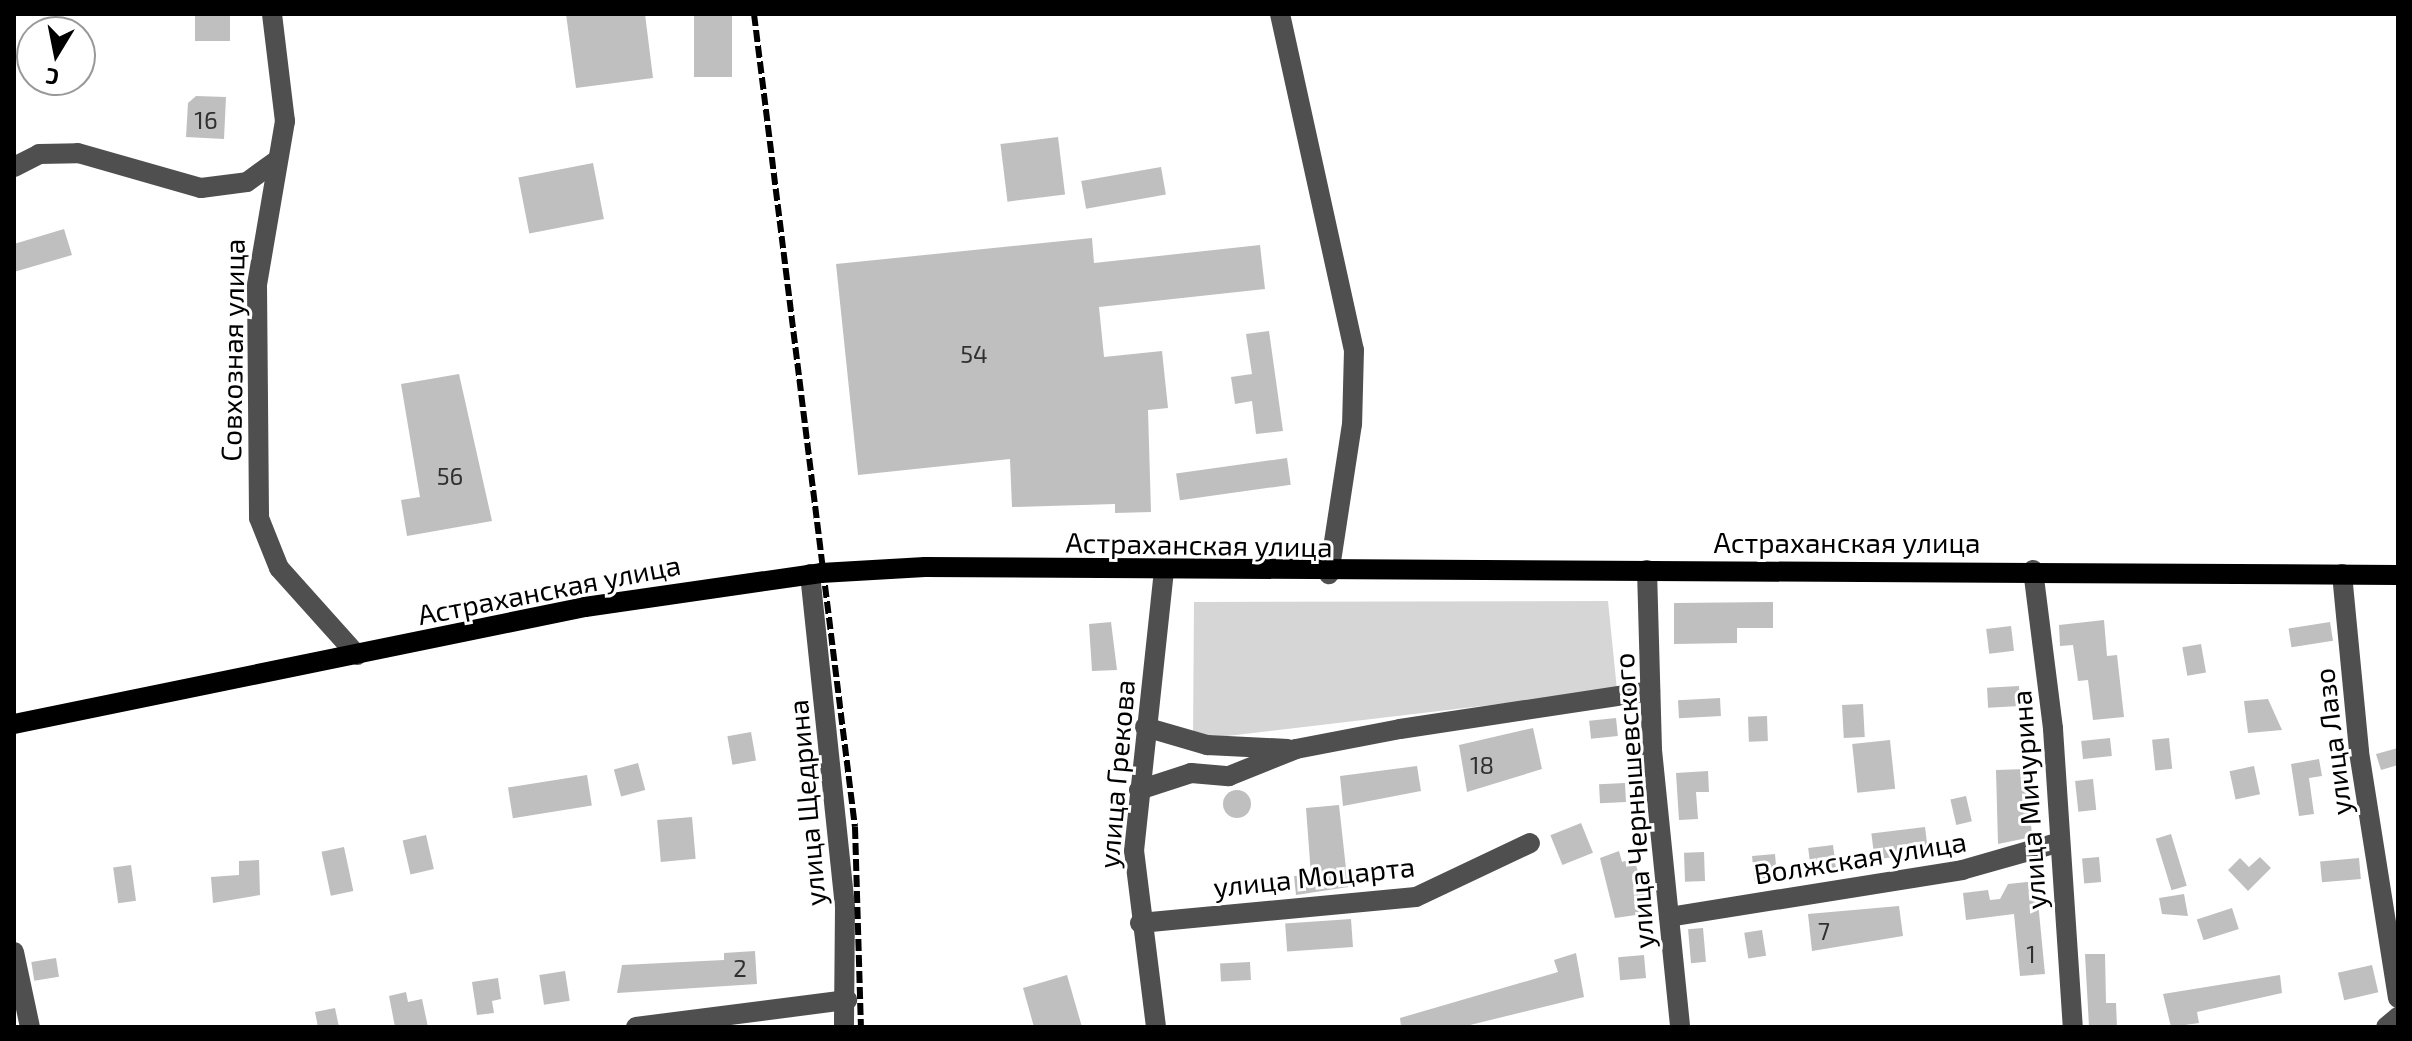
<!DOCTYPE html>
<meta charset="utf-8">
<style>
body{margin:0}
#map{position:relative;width:2412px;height:1041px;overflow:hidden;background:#fff;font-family:"Exo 2",sans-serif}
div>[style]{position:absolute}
.green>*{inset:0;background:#d6d6d6}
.building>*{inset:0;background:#bfbfbf;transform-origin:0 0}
.round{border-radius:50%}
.minor>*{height:20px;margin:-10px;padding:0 10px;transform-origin:10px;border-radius:10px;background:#4f4f4f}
.major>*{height:20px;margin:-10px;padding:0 10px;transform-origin:10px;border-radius:10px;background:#000}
.rail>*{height:6px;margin-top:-3px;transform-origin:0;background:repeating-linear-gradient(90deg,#000 0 12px,transparent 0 16px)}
span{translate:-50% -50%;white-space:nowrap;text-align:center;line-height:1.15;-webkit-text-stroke:6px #fff;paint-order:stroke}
.number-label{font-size:24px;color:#303030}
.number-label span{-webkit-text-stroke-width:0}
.street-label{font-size:28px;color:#000}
.frame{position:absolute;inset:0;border:16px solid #000;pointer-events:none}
.north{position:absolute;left:16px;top:16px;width:80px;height:80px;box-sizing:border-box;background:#fff;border:2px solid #999;border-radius:50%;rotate:190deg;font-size:22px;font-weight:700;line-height:32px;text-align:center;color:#000}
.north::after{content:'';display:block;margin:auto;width:28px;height:36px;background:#000;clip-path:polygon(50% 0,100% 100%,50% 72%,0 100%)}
</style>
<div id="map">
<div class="green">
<div style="clip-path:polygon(1608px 601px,1617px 690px,1193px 740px,1194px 602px)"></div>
</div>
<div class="building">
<div style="left:195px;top:14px;width:35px;height:27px"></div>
<div style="clip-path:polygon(566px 14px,645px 14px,653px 78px,576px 88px)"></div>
<div style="left:694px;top:14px;width:38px;height:63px"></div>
<div style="clip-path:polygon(196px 96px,226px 97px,224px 139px,186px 137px,188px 103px)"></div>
<div style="left:1058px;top:137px;width:58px;height:58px;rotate:83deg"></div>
<div style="left:593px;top:163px;width:57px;height:76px;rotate:79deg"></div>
<div style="left:1161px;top:167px;width:28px;height:81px;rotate:80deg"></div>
<div style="clip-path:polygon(64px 229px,72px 255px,14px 272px,14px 244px)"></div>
<div style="clip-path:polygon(1092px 238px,1094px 263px,1260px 245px,1265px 289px,1099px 307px,1104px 357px,1162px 351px,1168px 408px,1148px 410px,1151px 512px,1115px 513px,1115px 504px,1012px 507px,1010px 459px,858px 475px,836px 264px)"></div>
<div style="clip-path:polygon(1269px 331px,1283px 431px,1256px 434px,1252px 401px,1235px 404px,1231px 377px,1252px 374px,1246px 334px)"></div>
<div style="clip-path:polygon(459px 374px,492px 521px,407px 536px,401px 500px,420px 497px,401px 384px)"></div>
<div style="left:1287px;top:458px;width:27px;height:112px;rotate:82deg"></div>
<div style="clip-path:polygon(1773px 602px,1773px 628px,1737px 628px,1737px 643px,1674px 644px,1674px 603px)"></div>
<div style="clip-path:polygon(2104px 620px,2107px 656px,2117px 655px,2124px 717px,2093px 720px,2088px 680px,2078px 681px,2073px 645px,2060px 646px,2059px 625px)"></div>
<div style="clip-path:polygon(1111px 622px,1117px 670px,1092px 671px,1089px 624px)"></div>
<div style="left:2330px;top:622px;width:19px;height:42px;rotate:81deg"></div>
<div style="left:2011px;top:626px;width:25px;height:25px;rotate:83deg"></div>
<div style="left:2201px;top:644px;width:29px;height:19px;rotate:80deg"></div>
<div style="left:2019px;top:686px;width:20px;height:32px;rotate:87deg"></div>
<div style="left:1720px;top:698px;width:18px;height:42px;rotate:87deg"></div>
<div style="clip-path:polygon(2268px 699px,2282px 730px,2248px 733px,2244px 701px)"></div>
<div style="left:1863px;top:704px;width:33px;height:21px;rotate:87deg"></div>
<div style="left:1767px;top:716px;width:25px;height:19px;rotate:88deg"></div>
<div style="left:1616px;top:718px;width:18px;height:27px;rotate:84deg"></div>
<div style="clip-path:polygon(1533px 728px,1542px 769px,1467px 792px,1459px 745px)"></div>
<div style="left:751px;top:732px;width:29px;height:24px;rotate:80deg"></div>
<div style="left:2110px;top:738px;width:18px;height:29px;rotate:84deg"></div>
<div style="left:2169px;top:738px;width:31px;height:17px;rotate:84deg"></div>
<div style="left:1890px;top:740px;width:49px;height:38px;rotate:84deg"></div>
<div style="clip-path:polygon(2398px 748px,2398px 765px,2381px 770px,2376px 754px)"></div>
<div style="clip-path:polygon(2319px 759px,2322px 776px,2309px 778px,2314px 814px,2299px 816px,2291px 764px)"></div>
<div style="left:638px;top:763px;width:28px;height:25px;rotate:75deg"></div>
<div style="clip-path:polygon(1417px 766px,1421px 791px,1343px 806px,1340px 776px)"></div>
<div style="left:2254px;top:766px;width:29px;height:25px;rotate:78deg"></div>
<div style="clip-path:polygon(2027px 769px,2032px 837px,1998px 844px,1996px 770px)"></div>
<div style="clip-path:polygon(1708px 771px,1709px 792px,1696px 792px,1698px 819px,1679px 820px,1676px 773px)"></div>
<div style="left:587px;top:775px;width:31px;height:80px;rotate:81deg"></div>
<div style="left:2093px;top:779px;width:31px;height:18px;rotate:84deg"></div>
<div style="left:1625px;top:783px;width:19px;height:26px;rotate:87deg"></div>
<div class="round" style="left:1223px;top:790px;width:28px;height:28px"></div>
<div style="left:1966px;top:796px;width:26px;height:16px;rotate:77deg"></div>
<div style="clip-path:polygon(1339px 805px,1348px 887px,1296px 895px,1294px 876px,1311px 875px,1306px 808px)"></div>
<div style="left:692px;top:817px;width:42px;height:35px;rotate:85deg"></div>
<div style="left:1581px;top:823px;width:32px;height:33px;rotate:68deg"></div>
<div style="left:1925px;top:827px;width:26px;height:54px;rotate:83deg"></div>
<div style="left:2171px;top:834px;width:54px;height:16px;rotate:73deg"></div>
<div style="left:426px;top:835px;width:35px;height:24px;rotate:77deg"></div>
<div style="left:1833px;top:845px;width:25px;height:25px;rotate:83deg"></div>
<div style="left:344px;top:847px;width:45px;height:23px;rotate:78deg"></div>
<div style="clip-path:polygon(1619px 851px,1622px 862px,1634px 858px,1650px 913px,1615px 918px,1600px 858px)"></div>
<div style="left:1704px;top:852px;width:29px;height:20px;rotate:88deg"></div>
<div style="left:1775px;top:854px;width:25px;height:23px;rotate:85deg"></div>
<div style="left:2099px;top:857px;width:25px;height:17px;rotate:85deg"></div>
<div style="clip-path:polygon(2260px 857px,2271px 868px,2248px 891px,2228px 870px,2240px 858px,2249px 867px)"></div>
<div style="left:2359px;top:858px;width:21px;height:39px;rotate:85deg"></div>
<div style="clip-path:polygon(259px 860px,260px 895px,213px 903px,211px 877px,239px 875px,239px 861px)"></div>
<div style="left:131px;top:865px;width:36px;height:18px;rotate:82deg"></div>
<div style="clip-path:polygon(2036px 881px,2045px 974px,2020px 976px,2014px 914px,1966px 920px,1963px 893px,1988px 890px,1990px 900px,2000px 899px,2008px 884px)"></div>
<div style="clip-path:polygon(2184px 894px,2188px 916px,2162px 914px,2159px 898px)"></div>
<div style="clip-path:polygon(1899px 906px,1903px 936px,1812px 951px,1808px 914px)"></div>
<div style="left:2232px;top:908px;width:22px;height:37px;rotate:72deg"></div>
<div style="left:1351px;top:919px;width:28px;height:66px;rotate:86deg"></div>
<div style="left:1703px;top:928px;width:34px;height:15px;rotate:85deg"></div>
<div style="left:1762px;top:930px;width:26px;height:18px;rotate:81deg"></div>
<div style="clip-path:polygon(755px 951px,757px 984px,617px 993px,622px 965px,724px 960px,724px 953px)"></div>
<div style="clip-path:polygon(1576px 953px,1584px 997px,1462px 1027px,1401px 1027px,1400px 1018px,1558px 972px,1554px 960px)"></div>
<div style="clip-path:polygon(2085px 954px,2105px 954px,2106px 1003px,2116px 1003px,2117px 1027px,2089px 1027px)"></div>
<div style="left:1644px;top:955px;width:23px;height:26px;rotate:85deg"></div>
<div style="left:56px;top:958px;width:19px;height:25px;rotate:81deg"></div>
<div style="left:1250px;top:962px;width:18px;height:30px;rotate:87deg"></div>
<div style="left:2372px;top:965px;width:28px;height:35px;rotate:77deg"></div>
<div style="left:565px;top:971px;width:30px;height:26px;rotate:81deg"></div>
<div style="clip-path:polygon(1067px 975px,1082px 1027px,1034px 1027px,1023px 988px)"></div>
<div style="clip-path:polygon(2280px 975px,2282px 993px,2197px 1012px,2199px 1023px,2171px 1027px,2163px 994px)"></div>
<div style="clip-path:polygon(498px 978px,501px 999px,492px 1001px,494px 1013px,477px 1015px,472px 982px)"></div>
<div style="clip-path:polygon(406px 992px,408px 1002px,422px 999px,428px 1027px,395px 1027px,389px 996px)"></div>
<div style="clip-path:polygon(335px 1008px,339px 1027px,318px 1027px,315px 1012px)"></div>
</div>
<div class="minor">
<div style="left:272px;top:14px;width:108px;rotate:83.1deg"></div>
<div style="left:285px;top:121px;width:166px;rotate:99.7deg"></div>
<div style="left:257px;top:285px;width:233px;rotate:89.5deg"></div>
<div style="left:259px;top:518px;width:54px;rotate:68.2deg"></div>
<div style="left:279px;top:568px;width:117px;rotate:48.1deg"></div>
<div style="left:1280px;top:14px;width:344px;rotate:77.6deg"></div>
<div style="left:1354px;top:350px;width:74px;rotate:91.5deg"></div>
<div style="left:1352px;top:424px;width:152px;rotate:98.7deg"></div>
<div style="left:14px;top:167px;width:28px;rotate:-27deg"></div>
<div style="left:39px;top:154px;width:39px;rotate:-1deg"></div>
<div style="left:78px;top:153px;width:128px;rotate:15.9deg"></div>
<div style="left:201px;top:188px;width:46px;rotate:-7.4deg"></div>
<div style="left:247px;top:182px;width:37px;rotate:-36deg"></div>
<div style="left:1647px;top:570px;width:180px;rotate:88.4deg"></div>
<div style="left:1652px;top:750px;width:278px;rotate:84.2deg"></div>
<div style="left:2033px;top:570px;width:160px;rotate:82.8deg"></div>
<div style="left:2053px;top:729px;width:299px;rotate:86.2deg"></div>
<div style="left:810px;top:574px;width:335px;rotate:84deg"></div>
<div style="left:845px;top:907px;width:120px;rotate:90.5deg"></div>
<div style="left:2342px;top:574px;width:179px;rotate:84.5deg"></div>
<div style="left:2359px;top:752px;width:249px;rotate:81deg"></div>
<div style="left:1145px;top:727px;width:65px;rotate:16.2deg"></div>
<div style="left:1207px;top:745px;width:81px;rotate:2.8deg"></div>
<div style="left:1139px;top:790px;width:55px;rotate:-18.1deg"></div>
<div style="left:1191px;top:773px;width:38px;rotate:5deg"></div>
<div style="left:1229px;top:776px;width:72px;rotate:-21.9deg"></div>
<div style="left:1296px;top:749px;width:106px;rotate:-10.9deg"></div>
<div style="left:1400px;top:729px;width:253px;rotate:-8.6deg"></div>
<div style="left:1669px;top:917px;width:297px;rotate:-9.1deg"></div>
<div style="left:1962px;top:870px;width:99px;rotate:-15.9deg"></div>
<div style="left:1140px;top:923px;width:277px;rotate:-5.4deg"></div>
<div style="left:1416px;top:897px;width:126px;rotate:-25.3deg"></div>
<div style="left:14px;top:952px;width:77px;rotate:78deg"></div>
<div style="left:636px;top:1027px;width:213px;rotate:-7.3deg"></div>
<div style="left:1156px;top:1027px;width:177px;rotate:-97.1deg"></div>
<div style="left:1134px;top:851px;width:281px;rotate:-83.9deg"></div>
<div style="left:2386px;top:1027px;width:16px;rotate:-40deg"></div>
</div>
<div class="major">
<div style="left:14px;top:724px;width:583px;rotate:-11.58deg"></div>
<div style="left:585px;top:607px;width:238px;rotate:-8.2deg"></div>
<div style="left:821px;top:573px;width:104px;rotate:-3.3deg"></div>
<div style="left:925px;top:567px;width:1473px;rotate:0.31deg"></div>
</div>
<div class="rail">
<div style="left:754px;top:14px;width:819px;rotate:82.92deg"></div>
<div style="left:855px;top:827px;width:200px;rotate:88.3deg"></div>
</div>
<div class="number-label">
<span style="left:206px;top:120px">16</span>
<span style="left:974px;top:354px">54</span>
<span style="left:450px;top:476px">56</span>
<span style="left:1482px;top:765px">18</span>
<span style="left:1824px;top:931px">7</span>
<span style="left:2031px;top:954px">1</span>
<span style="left:740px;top:968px">2</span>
</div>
<div class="street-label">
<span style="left:232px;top:350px;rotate:-89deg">Совхозная улица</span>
<span style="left:1847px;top:542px">Астраханская улица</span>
<span style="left:1199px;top:544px;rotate:1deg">Астраханская улица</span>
<span style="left:549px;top:589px;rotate:-11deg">Астраханская улица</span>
<span style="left:2332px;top:742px;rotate:-97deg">улица Лазо</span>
<span style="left:1116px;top:774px;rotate:-85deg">улица Грекова</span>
<span style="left:2028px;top:800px;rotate:-94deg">улица Мичурина</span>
<span style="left:1633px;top:801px;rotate:-94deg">улица Чернышевского</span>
<span style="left:806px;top:803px;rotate:-95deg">улица Щедрина</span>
<span style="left:1860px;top:857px;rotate:-9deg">Волжская улица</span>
<span style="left:1314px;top:876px;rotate:-6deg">улица Моцарта</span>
</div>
<div class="frame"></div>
<div class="north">С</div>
</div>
